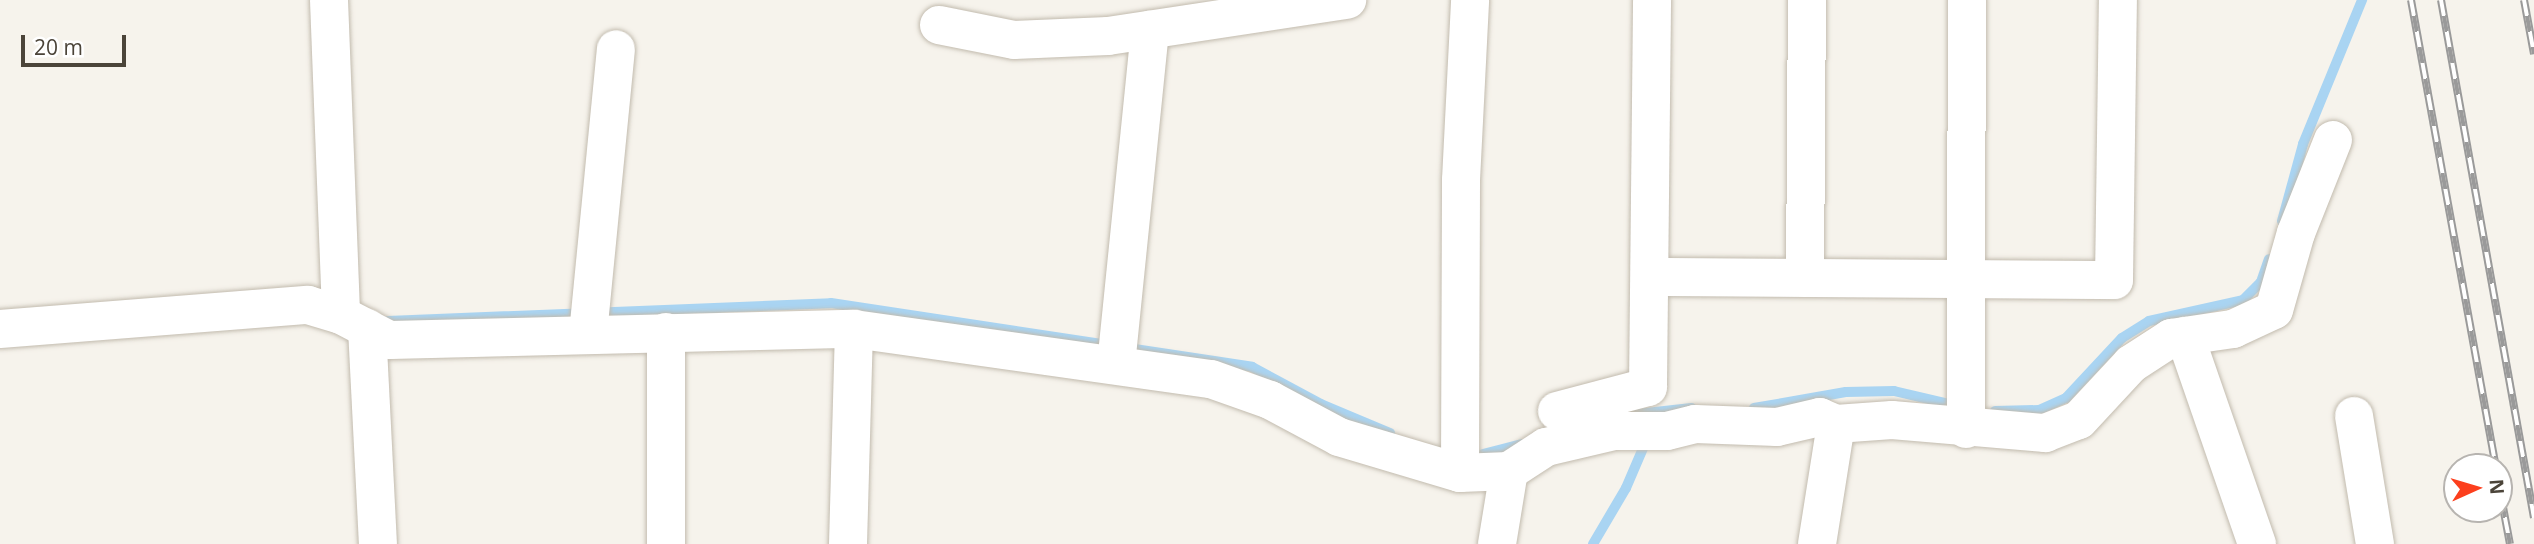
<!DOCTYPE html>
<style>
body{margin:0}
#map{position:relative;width:2534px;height:544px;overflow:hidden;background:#f6f3ec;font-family:"Open Sans",sans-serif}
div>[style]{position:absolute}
.stream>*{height:10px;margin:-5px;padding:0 5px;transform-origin:5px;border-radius:5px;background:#a9d4f2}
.roads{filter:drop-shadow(0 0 2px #c2bbae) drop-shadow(0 0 2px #c2bbae)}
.street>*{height:38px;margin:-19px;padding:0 19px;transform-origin:19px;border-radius:19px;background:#fff}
.rail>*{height:8px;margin-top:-4px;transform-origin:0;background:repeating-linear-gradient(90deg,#fff 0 16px,#9a9a9a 0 32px);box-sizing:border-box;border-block:2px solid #9a9a9a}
span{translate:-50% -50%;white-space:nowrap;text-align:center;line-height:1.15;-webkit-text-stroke:6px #fff;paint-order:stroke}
.north{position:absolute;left:2443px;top:453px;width:70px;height:70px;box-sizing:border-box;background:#fff;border:2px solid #b7b4b0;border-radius:50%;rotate:86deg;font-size:19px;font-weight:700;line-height:28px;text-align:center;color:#4b4439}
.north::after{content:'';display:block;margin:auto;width:24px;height:32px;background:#fc3f1d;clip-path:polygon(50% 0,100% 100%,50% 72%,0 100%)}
.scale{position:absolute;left:21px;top:35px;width:105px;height:32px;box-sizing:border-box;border:4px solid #4b4439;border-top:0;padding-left:9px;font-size:21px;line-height:24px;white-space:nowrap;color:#4b4439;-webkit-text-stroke:5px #fff;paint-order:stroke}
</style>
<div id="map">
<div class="stream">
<div style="left:2282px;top:221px;width:80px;rotate:-74.7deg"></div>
<div style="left:2303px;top:144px;width:156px;rotate:-67.7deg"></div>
<div style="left:388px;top:321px;width:443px;rotate:-2.3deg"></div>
<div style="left:831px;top:303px;width:426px;rotate:8.6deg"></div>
<div style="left:1252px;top:367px;width:78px;rotate:28.2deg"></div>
<div style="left:1321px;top:404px;width:75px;rotate:22.8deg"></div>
<div style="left:1754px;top:408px;width:93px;rotate:-9.9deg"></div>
<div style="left:1846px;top:392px;width:48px;rotate:-1.2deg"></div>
<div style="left:1894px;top:391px;width:66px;rotate:13.2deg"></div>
<div style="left:1995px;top:411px;width:44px;rotate:-1.3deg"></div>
<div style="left:2039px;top:410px;width:30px;rotate:-24deg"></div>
<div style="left:2066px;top:398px;width:82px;rotate:-47deg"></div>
<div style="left:2122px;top:338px;width:32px;rotate:-32deg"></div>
<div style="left:2149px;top:321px;width:96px;rotate:-12.6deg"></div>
<div style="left:2243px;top:300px;width:25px;rotate:-45deg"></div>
<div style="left:2261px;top:282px;width:24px;rotate:-71deg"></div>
<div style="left:1628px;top:415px;width:64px;rotate:-6.2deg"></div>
<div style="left:1483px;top:454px;width:40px;rotate:-14.4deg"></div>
<div style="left:1593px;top:544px;width:65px;rotate:-59.5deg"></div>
<div style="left:1626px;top:488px;width:53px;rotate:-66.8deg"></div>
</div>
<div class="roads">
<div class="street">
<div style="left:329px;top:0;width:315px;rotate:87.8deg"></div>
<div style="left:939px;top:25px;width:76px;rotate:11.3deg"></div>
<div style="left:1014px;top:40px;width:94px;rotate:-2.4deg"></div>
<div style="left:1108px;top:36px;width:242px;rotate:-8.6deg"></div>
<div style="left:1650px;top:277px;width:464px;rotate:0.4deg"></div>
<div style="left:2114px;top:280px;width:280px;rotate:-89.2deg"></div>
<div style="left:1805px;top:278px;width:278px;rotate:-89.6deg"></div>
<div style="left:367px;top:328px;width:216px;rotate:87.1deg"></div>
<div style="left:0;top:329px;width:309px;rotate:-4.5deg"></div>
<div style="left:308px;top:305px;width:34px;rotate:17deg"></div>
<div style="left:341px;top:315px;width:54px;rotate:27.5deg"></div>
<div style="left:389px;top:340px;width:465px;rotate:-1.4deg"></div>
<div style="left:854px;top:329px;width:360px;rotate:8deg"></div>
<div style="left:1211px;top:379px;width:63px;rotate:19.6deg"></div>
<div style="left:1270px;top:400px;width:78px;rotate:28.2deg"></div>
<div style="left:1339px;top:437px;width:126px;rotate:16.6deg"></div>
<div style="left:1460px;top:473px;width:293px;rotate:-89.8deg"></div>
<div style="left:1461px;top:180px;width:180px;rotate:-87.1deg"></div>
<div style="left:666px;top:332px;width:212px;rotate:90deg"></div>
<div style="left:588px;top:334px;width:286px;rotate:-84.4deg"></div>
<div style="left:2185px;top:336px;width:220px;rotate:70.9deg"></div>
<div style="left:1116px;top:365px;width:337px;rotate:-84.2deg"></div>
<div style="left:1557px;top:411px;width:94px;rotate:-14.8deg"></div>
<div style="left:1648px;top:387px;width:387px;rotate:-89.4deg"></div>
<div style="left:2354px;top:416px;width:130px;rotate:80.7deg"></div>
<div style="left:1966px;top:429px;width:429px;rotate:-89.9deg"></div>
<div style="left:1460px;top:473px;width:49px;rotate:-2.3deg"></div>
<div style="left:1509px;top:471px;width:44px;rotate:-33deg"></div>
<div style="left:1546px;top:447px;width:70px;rotate:-13.2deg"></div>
<div style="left:1614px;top:431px;width:53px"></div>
<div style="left:1667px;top:431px;width:29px;rotate:-14deg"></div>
<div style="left:1695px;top:424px;width:82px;rotate:2.1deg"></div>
<div style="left:1777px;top:427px;width:44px;rotate:-13.1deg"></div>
<div style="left:1820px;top:417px;width:17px;rotate:24deg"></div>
<div style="left:848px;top:544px;width:215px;rotate:-88.4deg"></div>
<div style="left:1497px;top:544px;width:74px;rotate:-80.7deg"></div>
<div style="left:1817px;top:544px;width:121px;rotate:-81deg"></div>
<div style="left:1836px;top:424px;width:56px;rotate:-4.1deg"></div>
<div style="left:1892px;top:420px;width:154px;rotate:4.9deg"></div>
<div style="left:2045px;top:433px;width:36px;rotate:-21deg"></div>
<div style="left:2079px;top:420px;width:76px;rotate:-47.1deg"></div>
<div style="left:2131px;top:364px;width:48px;rotate:-33deg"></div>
<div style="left:2171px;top:338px;width:63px;rotate:-8.3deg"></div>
<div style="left:2233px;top:329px;width:45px;rotate:-24.9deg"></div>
<div style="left:2274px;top:310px;width:80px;rotate:-74.1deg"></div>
<div style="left:2296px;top:233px;width:100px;rotate:-68.3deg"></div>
</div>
</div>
<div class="rail">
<div style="left:2411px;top:0;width:475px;rotate:79.7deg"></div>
<div style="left:2441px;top:0;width:526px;rotate:79.82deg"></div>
<div style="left:2524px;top:0;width:55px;rotate:79.5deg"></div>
<div style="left:2499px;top:486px;width:59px;rotate:79.3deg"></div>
</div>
<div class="north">N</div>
<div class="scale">20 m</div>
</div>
